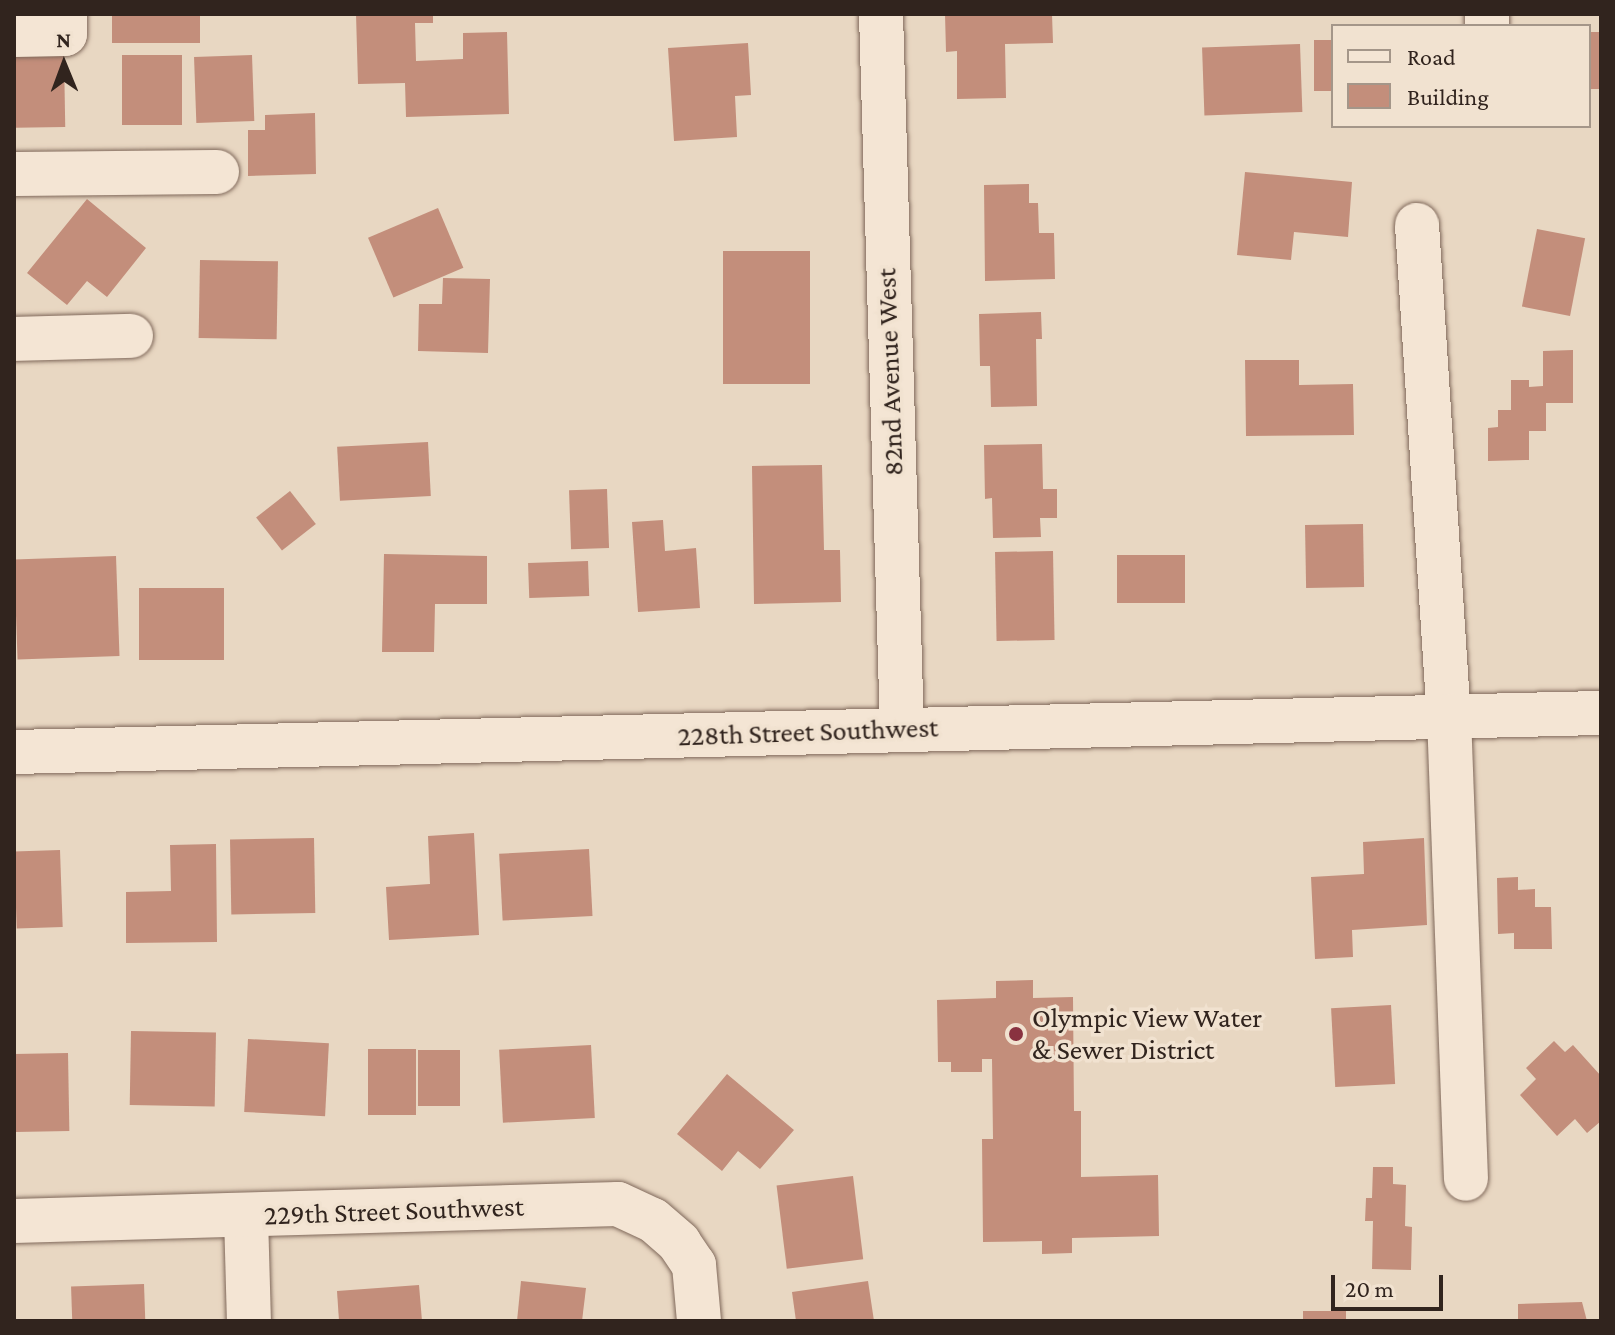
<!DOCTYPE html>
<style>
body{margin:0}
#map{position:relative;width:1615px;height:1335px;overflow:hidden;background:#e8d7c2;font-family:"Crimson Pro",serif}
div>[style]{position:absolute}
.building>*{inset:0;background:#c38e7b;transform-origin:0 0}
.roads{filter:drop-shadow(0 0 2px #80695b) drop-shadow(0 0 2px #80695b)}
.minor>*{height:44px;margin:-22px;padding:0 22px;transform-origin:22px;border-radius:22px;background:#f4e5d4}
.dots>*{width:22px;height:22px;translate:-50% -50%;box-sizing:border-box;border:4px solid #f1e2d0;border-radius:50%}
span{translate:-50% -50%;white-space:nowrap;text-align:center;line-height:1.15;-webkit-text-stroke:7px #f1e2d0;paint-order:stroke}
.street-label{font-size:28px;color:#31241e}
.poi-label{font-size:28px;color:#31241e}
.left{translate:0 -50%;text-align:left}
.frame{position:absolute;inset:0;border:16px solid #31241e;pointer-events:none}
.legend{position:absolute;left:1331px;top:24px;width:260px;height:104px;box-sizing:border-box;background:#f1e2d0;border:2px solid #a49689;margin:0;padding:10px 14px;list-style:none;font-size:24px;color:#31241e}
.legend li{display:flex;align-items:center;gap:16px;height:40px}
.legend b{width:40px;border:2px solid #a49689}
.north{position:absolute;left:24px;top:24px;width:80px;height:80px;-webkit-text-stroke:6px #f1e2d0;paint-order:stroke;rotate:359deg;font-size:22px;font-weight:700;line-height:32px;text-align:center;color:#31241e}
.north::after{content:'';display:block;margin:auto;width:28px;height:36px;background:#31241e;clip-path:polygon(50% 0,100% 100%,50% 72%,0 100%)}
.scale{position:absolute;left:1331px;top:1275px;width:112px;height:36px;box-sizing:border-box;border:4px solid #31241e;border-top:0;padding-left:10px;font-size:24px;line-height:28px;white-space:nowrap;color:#31241e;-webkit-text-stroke:6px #f1e2d0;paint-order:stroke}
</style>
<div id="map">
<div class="building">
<div style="left:112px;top:14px;width:88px;height:29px"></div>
<div style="clip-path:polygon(356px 14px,433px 14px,433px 23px,415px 23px,416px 61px,463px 59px,463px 33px,507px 32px,509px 114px,406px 117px,405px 83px,358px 84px)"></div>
<div style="clip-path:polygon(945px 14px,1052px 14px,1053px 43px,1005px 44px,1006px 98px,957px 99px,957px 51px,946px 52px)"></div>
<div style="left:1589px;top:32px;width:12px;height:57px"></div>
<div style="left:1314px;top:40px;width:19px;height:51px"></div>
<div style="clip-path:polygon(748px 43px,751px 95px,735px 96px,737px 137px,674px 141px,668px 48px)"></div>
<div style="left:1300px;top:44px;width:68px;height:98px;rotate:88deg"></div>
<div style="left:122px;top:55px;width:60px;height:70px"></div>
<div style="left:252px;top:55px;width:66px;height:58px;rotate:88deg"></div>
<div style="left:64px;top:56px;width:71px;height:50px;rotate:89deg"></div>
<div style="clip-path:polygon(315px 113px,316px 174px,248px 176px,248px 130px,265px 130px,265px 115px)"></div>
<div style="clip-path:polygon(1245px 172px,1352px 182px,1348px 237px,1294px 232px,1291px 260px,1237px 255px)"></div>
<div style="clip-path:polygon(1029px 184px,1029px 203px,1038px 203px,1039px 233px,1054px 233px,1055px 279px,985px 281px,984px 185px)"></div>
<div style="clip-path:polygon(87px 199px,146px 248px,107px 297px,87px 281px,67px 305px,27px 273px)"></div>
<div style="left:438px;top:208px;width:65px;height:76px;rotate:67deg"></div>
<div style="left:1537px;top:229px;width:49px;height:79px;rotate:11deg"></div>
<div style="left:810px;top:251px;width:133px;height:87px;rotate:90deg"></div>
<div style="left:200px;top:260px;width:78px;height:78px;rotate:1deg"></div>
<div style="clip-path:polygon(443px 278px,490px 279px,488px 353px,418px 351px,419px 304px,442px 304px)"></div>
<div style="clip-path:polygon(1041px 312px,1042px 339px,1036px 339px,1037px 406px,991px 407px,990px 366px,980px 366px,979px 314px)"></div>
<div style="clip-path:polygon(1573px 350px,1573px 403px,1546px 403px,1546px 431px,1529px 431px,1529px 460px,1488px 461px,1488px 428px,1498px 427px,1498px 410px,1511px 410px,1511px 380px,1529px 380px,1529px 387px,1543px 386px,1543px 351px)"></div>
<div style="clip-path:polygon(1245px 360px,1299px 360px,1299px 385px,1353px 384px,1354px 435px,1246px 436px)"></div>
<div style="left:428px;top:442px;width:54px;height:91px;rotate:87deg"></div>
<div style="clip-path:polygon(1042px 444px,1043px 489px,1057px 489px,1057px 518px,1040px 518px,1041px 537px,993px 538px,992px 498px,985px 499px,984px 445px)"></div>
<div style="clip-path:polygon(822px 465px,824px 550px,840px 550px,841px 602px,754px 604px,752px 466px)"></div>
<div style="left:607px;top:489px;width:59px;height:38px;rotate:88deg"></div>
<div style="left:290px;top:491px;width:42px;height:43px;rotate:52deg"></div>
<div style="clip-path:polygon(663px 520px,665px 551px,696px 548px,700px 608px,638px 612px,632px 522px)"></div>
<div style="left:1363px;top:524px;width:63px;height:58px;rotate:89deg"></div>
<div style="left:1053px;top:551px;width:89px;height:58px;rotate:89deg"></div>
<div style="clip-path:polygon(384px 554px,487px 556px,487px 604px,435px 604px,434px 652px,382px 652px)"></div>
<div style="left:1185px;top:555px;width:48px;height:68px;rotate:90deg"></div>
<div style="left:116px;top:556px;width:100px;height:102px;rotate:88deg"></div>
<div style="left:588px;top:561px;width:35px;height:60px;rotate:88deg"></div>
<div style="left:139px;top:588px;width:85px;height:72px"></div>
<div style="clip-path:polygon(474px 833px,479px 935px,389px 940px,386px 887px,430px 884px,428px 836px)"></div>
<div style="left:314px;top:838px;width:75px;height:84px;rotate:89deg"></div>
<div style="clip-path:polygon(1424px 838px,1427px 925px,1352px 930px,1353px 957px,1315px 959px,1311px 877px,1364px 874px,1363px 842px)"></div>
<div style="clip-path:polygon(216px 844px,217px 942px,126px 943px,126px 892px,171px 891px,170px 845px)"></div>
<div style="left:589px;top:849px;width:67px;height:90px;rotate:87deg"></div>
<div style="left:60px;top:850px;width:77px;height:46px;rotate:88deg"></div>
<div style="clip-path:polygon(1518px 877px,1518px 890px,1535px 889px,1535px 907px,1551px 907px,1552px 949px,1514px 949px,1514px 933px,1498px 934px,1497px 878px)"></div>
<div style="clip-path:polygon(1033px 980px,1033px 998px,1073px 997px,1074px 1111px,1081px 1111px,1081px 1177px,1158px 1175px,1159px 1236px,1072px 1238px,1072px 1253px,1042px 1254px,1042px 1241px,983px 1242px,982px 1139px,993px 1139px,992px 1059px,982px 1059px,982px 1072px,951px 1072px,951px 1062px,938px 1062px,937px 1000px,996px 998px,996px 981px)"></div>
<div style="left:1391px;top:1005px;width:79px;height:60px;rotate:87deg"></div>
<div style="left:131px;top:1031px;width:85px;height:74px;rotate:1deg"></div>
<div style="left:248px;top:1039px;width:81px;height:73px;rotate:3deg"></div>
<div style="clip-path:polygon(1554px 1041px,1565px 1052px,1573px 1045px,1601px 1076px,1601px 1121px,1587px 1133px,1575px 1119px,1557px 1136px,1520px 1095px,1536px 1079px,1526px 1068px)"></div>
<div style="left:591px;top:1045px;width:73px;height:92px;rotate:87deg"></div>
<div style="left:368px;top:1049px;width:48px;height:66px"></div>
<div style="left:418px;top:1050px;width:42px;height:56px"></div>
<div style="left:68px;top:1053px;width:78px;height:54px;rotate:89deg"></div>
<div style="clip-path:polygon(727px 1074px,794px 1130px,760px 1169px,738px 1151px,722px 1171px,677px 1134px)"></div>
<div style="clip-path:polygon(1373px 1167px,1393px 1167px,1393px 1184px,1406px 1185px,1405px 1226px,1412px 1227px,1411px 1270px,1372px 1269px,1373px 1221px,1365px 1221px,1366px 1198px,1372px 1198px)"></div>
<div style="left:853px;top:1176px;width:84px;height:77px;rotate:83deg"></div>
<div style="clip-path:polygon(521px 1281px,586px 1288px,582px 1321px,517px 1321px)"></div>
<div style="clip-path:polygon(868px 1281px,874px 1321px,796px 1321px,792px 1292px)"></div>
<div style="left:144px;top:1284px;width:37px;height:73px;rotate:88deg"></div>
<div style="clip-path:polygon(419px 1285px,422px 1321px,339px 1321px,337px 1291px)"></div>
<div style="clip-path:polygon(1582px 1302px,1587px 1321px,1518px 1321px,1518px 1304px)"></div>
<div style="left:1346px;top:1311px;width:10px;height:43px;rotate:90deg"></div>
</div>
<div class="roads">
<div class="minor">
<div style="left:881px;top:14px;width:716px;rotate:88.32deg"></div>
<div style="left:1487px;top:14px;width:12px;rotate:90deg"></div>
<div style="left:14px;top:35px;width:51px;rotate:-1.1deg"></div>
<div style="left:65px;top:34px;width:20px;rotate:-90deg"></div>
<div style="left:14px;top:174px;width:203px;rotate:-0.6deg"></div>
<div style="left:1417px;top:225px;width:492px;rotate:86.3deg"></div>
<div style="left:1449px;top:716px;width:463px;rotate:87.9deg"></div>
<div style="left:14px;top:339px;width:117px;rotate:-1.5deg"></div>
<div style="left:14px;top:752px;width:1587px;rotate:-1.41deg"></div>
<div style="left:246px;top:1216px;width:105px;rotate:88.4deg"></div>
<div style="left:14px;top:1221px;width:604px;rotate:-1.61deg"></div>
<div style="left:618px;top:1204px;width:38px;rotate:25deg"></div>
<div style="left:653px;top:1220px;width:35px;rotate:41deg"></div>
<div style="left:679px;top:1243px;width:27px;rotate:56deg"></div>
<div style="left:694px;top:1265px;width:56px;rotate:84.9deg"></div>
</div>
</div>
<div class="dots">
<div style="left:1016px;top:1034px;background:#893240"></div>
</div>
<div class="street-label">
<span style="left:890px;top:372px;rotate:-92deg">82nd Avenue West</span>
<span style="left:808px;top:732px;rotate:-2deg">228th Street Southwest</span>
<span style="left:394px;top:1211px;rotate:-2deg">229th Street Southwest</span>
</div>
<div class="poi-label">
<span class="left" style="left:1032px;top:1034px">Olympic View Water<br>&amp; Sewer District</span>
</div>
<div class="frame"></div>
<ul class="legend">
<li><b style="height:10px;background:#f4e5d4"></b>Road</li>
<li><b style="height:22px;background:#c38e7b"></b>Building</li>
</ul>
<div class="north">N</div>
<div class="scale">20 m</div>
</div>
